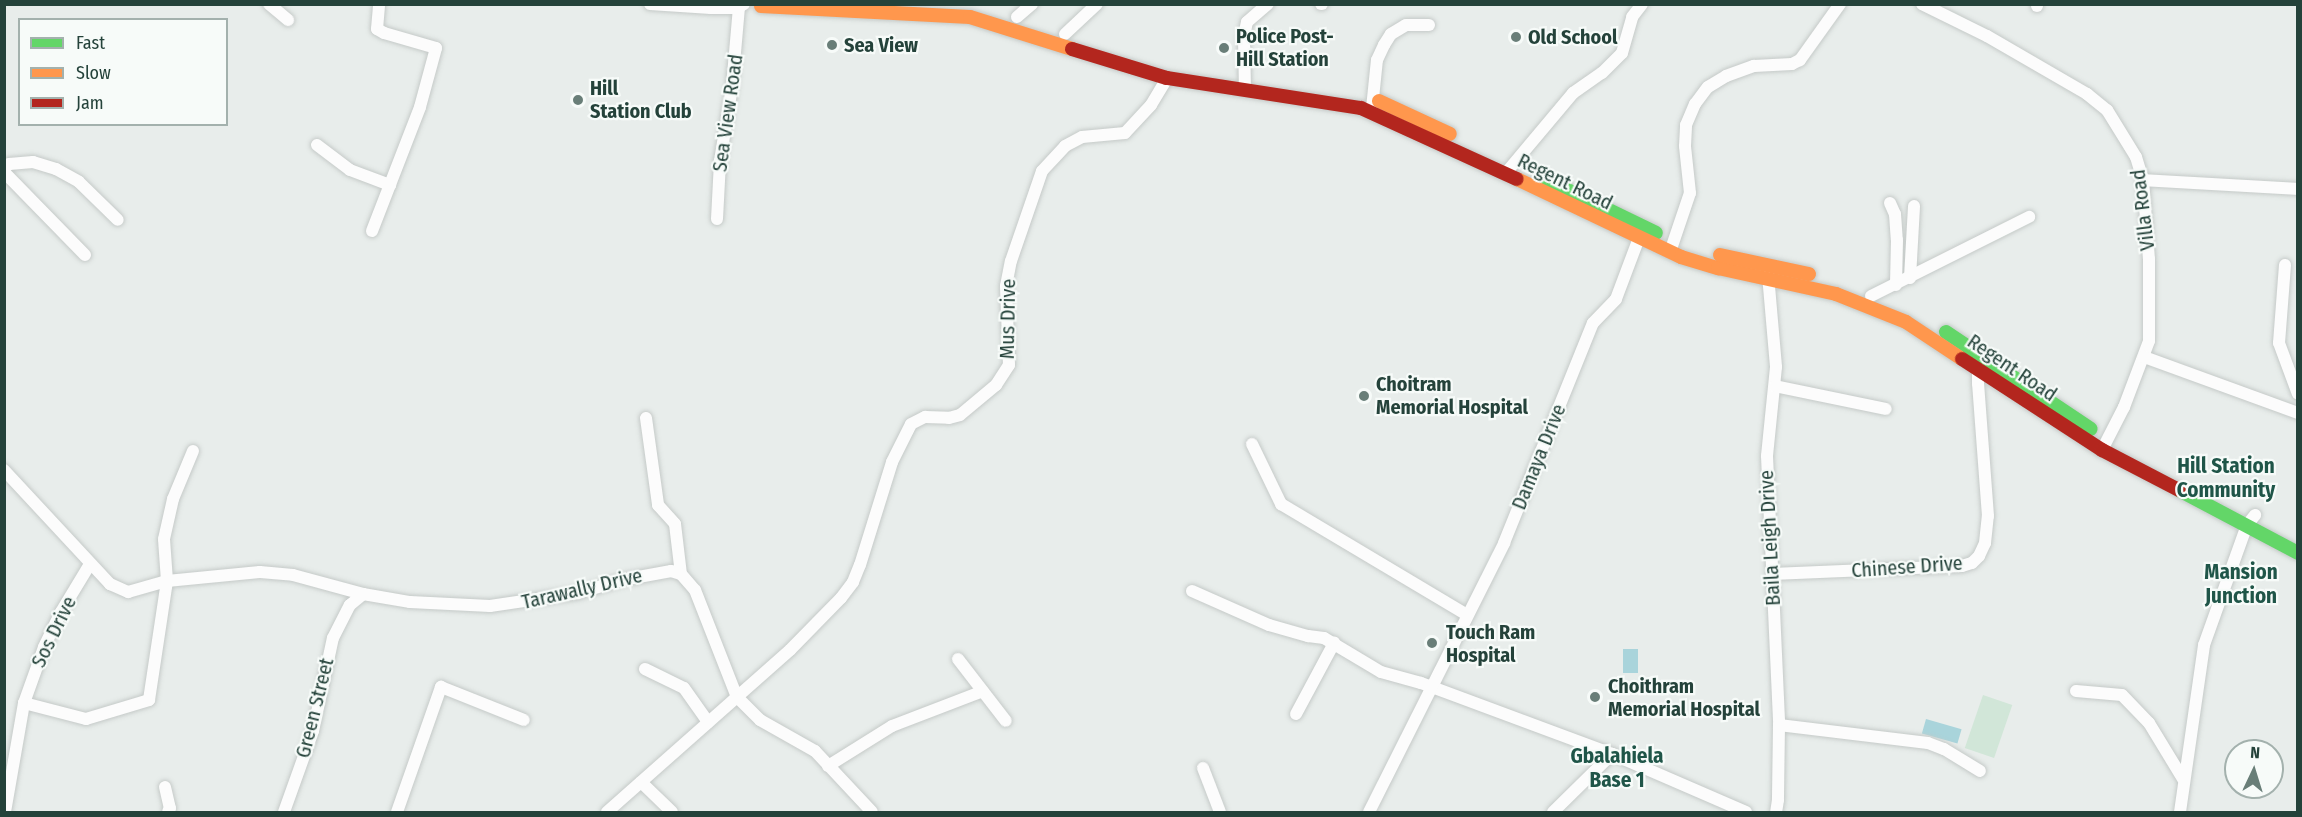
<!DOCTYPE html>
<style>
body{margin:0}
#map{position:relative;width:2302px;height:817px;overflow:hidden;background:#e8edeb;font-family:"Fira Sans Condensed",sans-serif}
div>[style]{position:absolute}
.green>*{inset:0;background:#d1e6d8;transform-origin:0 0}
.water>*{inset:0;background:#a9d4db;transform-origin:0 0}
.roads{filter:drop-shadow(0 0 2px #c5cac8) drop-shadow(0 0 2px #c5cac8)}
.street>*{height:12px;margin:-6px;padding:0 6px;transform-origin:6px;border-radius:6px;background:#fcfcfc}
.fast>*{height:14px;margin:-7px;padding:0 7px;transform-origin:7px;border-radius:7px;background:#63d668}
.slow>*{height:14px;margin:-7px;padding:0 7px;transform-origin:7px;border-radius:7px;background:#ff974d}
.jam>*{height:14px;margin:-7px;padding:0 7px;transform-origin:7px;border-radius:7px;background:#b3261e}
.dots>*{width:16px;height:16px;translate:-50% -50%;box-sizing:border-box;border:3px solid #f7fbf9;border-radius:50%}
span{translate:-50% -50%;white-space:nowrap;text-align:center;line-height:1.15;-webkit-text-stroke:4.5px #f7fbf9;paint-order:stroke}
.poi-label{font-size:20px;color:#24423a;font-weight:700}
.left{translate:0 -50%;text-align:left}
.street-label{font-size:20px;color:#24423a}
.neighbourhood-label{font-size:21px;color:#1f5548;font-weight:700}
.frame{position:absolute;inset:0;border:6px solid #24423a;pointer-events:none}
.legend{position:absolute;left:18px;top:18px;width:210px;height:108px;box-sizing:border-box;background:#f7fbf9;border:2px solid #a3b1ad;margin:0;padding:8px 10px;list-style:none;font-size:18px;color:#24423a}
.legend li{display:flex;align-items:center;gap:12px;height:30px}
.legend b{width:30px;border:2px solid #a3b1ad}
.north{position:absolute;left:2224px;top:739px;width:60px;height:60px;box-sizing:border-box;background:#f7fbf9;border:2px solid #a3b1ad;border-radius:50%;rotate:4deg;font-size:16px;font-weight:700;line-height:24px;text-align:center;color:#24423a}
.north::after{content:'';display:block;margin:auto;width:21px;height:27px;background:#697e78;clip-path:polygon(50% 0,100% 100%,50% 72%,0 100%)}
</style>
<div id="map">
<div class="green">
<div style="left:1983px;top:695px;width:31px;height:56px;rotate:19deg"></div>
</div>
<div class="water">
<div style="left:1623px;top:649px;width:15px;height:24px"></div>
<div style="left:1926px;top:719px;width:37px;height:15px;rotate:16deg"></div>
</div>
<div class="roads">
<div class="street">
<div style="left:269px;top:4px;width:25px;rotate:40deg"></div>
<div style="left:650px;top:4px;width:61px;rotate:3.8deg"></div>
<div style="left:711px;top:8px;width:26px"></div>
<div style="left:737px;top:8px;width:8px;rotate:-30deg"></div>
<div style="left:1321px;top:4px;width:1px"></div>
<div style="left:1922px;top:4px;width:72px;rotate:26.2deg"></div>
<div style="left:1987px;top:36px;width:116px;rotate:30.1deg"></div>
<div style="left:2087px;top:94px;width:26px;rotate:39deg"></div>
<div style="left:2107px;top:110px;width:55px;rotate:58.3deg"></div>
<div style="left:2136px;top:157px;width:24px;rotate:73deg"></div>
<div style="left:2143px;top:180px;width:79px;rotate:85.7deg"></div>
<div style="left:2149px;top:259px;width:82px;rotate:90deg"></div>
<div style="left:2149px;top:341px;width:71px;rotate:110.7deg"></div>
<div style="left:2124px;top:407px;width:48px;rotate:117.1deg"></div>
<div style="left:2037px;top:4px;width:2px;rotate:90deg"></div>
<div style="left:1017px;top:17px;width:20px;rotate:-41deg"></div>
<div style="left:1065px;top:34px;width:44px;rotate:-43.2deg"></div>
<div style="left:1245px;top:90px;width:54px;rotate:-91.1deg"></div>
<div style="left:1244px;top:36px;width:14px;rotate:-78deg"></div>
<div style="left:1247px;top:22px;width:28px;rotate:-41deg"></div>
<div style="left:1372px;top:108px;width:48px;rotate:-84.1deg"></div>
<div style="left:1377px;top:60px;width:17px;rotate:-65deg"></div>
<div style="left:1384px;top:45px;width:13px;rotate:-58deg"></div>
<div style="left:1391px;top:34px;width:17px;rotate:-31deg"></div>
<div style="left:1406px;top:25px;width:23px"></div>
<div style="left:317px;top:145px;width:41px;rotate:37.1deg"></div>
<div style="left:350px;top:170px;width:43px;rotate:20.6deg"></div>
<div style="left:4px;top:168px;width:6px;rotate:-39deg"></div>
<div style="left:9px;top:164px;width:24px;rotate:-5deg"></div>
<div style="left:33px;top:162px;width:24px;rotate:17deg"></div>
<div style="left:56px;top:169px;width:26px;rotate:29deg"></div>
<div style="left:79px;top:182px;width:54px;rotate:44.3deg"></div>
<div style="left:4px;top:172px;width:116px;rotate:45.7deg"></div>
<div style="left:1505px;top:174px;width:106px;rotate:-50deg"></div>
<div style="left:1573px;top:93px;width:35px;rotate:-35deg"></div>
<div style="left:1602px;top:73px;width:28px;rotate:-45deg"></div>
<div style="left:1622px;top:53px;width:37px;rotate:-74deg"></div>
<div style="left:1632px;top:17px;width:16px;rotate:-52deg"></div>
<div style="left:2143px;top:180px;width:155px;rotate:3.3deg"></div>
<div style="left:1890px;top:203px;width:12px;rotate:66deg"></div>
<div style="left:1895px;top:214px;width:26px;rotate:86deg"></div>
<div style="left:1897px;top:240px;width:45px;rotate:91.3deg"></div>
<div style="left:717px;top:219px;width:58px;rotate:-87deg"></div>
<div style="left:720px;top:161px;width:75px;rotate:-80.8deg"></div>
<div style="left:732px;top:87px;width:80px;rotate:-85deg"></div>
<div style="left:372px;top:231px;width:133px;rotate:-68.8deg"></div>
<div style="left:420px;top:107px;width:61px;rotate:-74.8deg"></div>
<div style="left:436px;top:48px;width:54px;rotate:-163.9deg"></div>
<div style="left:384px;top:33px;width:8px;rotate:-150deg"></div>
<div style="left:377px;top:29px;width:25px;rotate:-85deg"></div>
<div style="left:1670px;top:252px;width:62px;rotate:-71.3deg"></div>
<div style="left:1690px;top:193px;width:47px;rotate:-96.1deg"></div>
<div style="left:1685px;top:146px;width:21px;rotate:-87deg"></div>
<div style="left:1686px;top:125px;width:23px;rotate:-67deg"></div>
<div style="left:1695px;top:104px;width:21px;rotate:-53deg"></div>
<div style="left:1708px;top:87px;width:21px;rotate:-31deg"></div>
<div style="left:1726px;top:76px;width:30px;rotate:-20deg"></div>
<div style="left:1754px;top:66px;width:38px;rotate:-3deg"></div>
<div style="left:1792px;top:64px;width:9px;rotate:-27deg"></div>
<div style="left:1800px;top:60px;width:69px;rotate:-54.5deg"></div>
<div style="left:2285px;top:265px;width:78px;rotate:94.4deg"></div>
<div style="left:2279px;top:343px;width:54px;rotate:69.6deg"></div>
<div style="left:1768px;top:275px;width:92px;rotate:85deg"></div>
<div style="left:1776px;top:367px;width:89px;rotate:95.8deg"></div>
<div style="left:1767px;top:456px;width:269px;rotate:87.4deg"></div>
<div style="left:1779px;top:725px;width:75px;rotate:90.8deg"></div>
<div style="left:1778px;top:800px;width:12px;rotate:99deg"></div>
<div style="left:1910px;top:278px;width:72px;rotate:-86.8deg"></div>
<div style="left:1871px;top:296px;width:177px;rotate:-26.6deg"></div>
<div style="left:2144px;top:357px;width:164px;rotate:20deg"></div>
<div style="left:1775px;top:386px;width:113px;rotate:11.7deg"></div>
<div style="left:646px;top:418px;width:88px;rotate:82.1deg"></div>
<div style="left:658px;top:505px;width:25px;rotate:48deg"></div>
<div style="left:675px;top:524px;width:50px;rotate:83.2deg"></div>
<div style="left:1252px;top:444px;width:67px;rotate:64.2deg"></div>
<div style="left:1281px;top:504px;width:217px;rotate:30.8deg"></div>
<div style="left:4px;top:470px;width:156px;rotate:47.1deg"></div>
<div style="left:110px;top:584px;width:20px;rotate:24deg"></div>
<div style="left:128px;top:592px;width:41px;rotate:-15.8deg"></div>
<div style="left:167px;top:581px;width:93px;rotate:-5.5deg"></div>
<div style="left:260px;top:572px;width:33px;rotate:5deg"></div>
<div style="left:293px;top:575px;width:73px;rotate:15.2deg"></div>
<div style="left:1772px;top:574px;width:190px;rotate:-2.4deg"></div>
<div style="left:1962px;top:566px;width:10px;rotate:-17deg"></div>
<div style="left:1972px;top:563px;width:10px;rotate:-45deg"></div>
<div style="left:1979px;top:556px;width:14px;rotate:-65deg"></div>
<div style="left:1985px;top:543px;width:27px;rotate:-84deg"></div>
<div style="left:1988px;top:516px;width:132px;rotate:-94.3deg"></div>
<div style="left:1978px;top:384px;width:15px;rotate:-90deg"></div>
<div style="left:1978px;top:369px;width:4px;rotate:-45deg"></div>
<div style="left:1192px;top:591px;width:84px;rotate:23.8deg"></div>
<div style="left:1269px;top:625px;width:41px;rotate:15.8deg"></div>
<div style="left:1308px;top:636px;width:16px;rotate:7deg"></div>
<div style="left:1324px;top:638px;width:66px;rotate:30.8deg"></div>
<div style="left:1381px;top:672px;width:41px;rotate:15.4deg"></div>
<div style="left:1421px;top:683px;width:204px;rotate:20.4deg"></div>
<div style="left:1612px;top:754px;width:146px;rotate:23.4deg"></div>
<div style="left:958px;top:659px;width:78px;rotate:52.3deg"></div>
<div style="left:645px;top:669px;width:43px;rotate:26deg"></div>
<div style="left:684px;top:688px;width:42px;rotate:54.8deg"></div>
<div style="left:2076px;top:691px;width:46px;rotate:5deg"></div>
<div style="left:2122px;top:695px;width:39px;rotate:46deg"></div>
<div style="left:2149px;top:723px;width:66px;rotate:58.7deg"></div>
<div style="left:24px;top:703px;width:64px;rotate:14.5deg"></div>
<div style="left:86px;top:719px;width:66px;rotate:-16.8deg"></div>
<div style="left:149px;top:700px;width:120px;rotate:-81.4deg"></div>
<div style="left:167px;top:581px;width:42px;rotate:-94.1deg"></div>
<div style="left:164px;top:539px;width:41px;rotate:-77.3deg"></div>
<div style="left:173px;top:499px;width:52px;rotate:-67.4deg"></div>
<div style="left:1296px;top:714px;width:81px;rotate:-61.8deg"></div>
<div style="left:1779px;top:725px;width:150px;rotate:6.9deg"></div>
<div style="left:1928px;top:743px;width:17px;rotate:21deg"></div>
<div style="left:1944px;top:749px;width:42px;rotate:31.4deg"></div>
<div style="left:828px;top:766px;width:75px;rotate:-32deg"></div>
<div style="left:892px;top:726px;width:97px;rotate:-21deg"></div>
<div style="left:1203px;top:768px;width:47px;rotate:68.9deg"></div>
<div style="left:641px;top:782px;width:43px;rotate:44.1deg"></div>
<div style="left:165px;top:787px;width:22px;rotate:77deg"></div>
<div style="left:170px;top:808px;width:4px;rotate:117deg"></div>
<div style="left:5px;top:812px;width:111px;rotate:-80.1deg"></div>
<div style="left:24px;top:703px;width:59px;rotate:-70.3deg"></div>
<div style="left:44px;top:647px;width:39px;rotate:-64deg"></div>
<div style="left:61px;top:612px;width:56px;rotate:-58.9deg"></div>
<div style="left:284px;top:812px;width:86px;rotate:-70.3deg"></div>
<div style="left:313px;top:731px;width:95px;rotate:-77.9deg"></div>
<div style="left:333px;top:638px;width:37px;rotate:-63deg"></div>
<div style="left:350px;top:605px;width:17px;rotate:-40deg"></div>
<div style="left:363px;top:594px;width:48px;rotate:9.7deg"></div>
<div style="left:410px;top:602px;width:80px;rotate:2.9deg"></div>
<div style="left:490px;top:606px;width:89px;rotate:-8.4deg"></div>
<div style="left:578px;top:593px;width:46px;rotate:-16.5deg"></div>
<div style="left:622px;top:580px;width:50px;rotate:-10.4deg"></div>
<div style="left:671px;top:571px;width:10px;rotate:17deg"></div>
<div style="left:681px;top:574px;width:21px;rotate:49deg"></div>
<div style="left:695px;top:590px;width:115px;rotate:68.6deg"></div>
<div style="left:737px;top:697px;width:33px;rotate:45deg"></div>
<div style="left:760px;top:720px;width:63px;rotate:29.4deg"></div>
<div style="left:815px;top:751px;width:83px;rotate:46.9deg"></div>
<div style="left:397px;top:812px;width:133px;rotate:-70.6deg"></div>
<div style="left:441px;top:687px;width:89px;rotate:21.7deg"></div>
<div style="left:607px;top:812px;width:244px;rotate:-41.5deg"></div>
<div style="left:790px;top:650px;width:73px;rotate:-45.6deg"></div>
<div style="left:841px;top:598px;width:20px;rotate:-53deg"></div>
<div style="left:853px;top:582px;width:18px;rotate:-68deg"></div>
<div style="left:860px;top:565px;width:108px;rotate:-72.7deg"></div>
<div style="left:892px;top:462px;width:42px;rotate:-63.4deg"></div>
<div style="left:911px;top:424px;width:16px;rotate:-27deg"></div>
<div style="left:925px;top:417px;width:24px;rotate:2deg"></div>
<div style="left:949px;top:418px;width:11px;rotate:-15deg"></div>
<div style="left:960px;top:415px;width:47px;rotate:-39.8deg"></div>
<div style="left:996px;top:385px;width:24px;rotate:-57deg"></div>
<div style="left:1009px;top:365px;width:79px;rotate:-92.2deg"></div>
<div style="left:1006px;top:286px;width:25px;rotate:-79deg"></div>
<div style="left:1011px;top:261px;width:95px;rotate:-71deg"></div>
<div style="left:1042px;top:171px;width:34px;rotate:-47deg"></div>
<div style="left:1065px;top:146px;width:19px;rotate:-28deg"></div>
<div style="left:1082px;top:137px;width:43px;rotate:-5.3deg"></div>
<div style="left:1125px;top:133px;width:38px;rotate:-47deg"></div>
<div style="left:1151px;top:105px;width:31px;rotate:-59deg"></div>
<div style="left:1369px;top:812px;width:301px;rotate:-63.3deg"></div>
<div style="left:1504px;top:543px;width:237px;rotate:-68deg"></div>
<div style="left:1593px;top:323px;width:33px;rotate:-46deg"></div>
<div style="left:1616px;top:299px;width:68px;rotate:-69.4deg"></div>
<div style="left:1553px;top:812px;width:83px;rotate:-44.5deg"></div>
<div style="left:2180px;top:812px;width:169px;rotate:-81.8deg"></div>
<div style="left:2204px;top:645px;width:127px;rotate:-70.3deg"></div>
<div style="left:2247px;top:525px;width:13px;rotate:-51deg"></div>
</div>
<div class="fast">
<div style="left:1547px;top:180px;width:121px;rotate:25.9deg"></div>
<div style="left:1946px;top:332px;width:174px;rotate:33.8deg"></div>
<div style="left:2179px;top:490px;width:135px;rotate:27.9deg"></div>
</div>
<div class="slow">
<div style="left:761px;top:6px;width:209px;rotate:3deg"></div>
<div style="left:970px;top:17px;width:107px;rotate:17.4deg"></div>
<div style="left:1379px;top:101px;width:78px;rotate:24.9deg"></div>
<div style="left:1517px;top:179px;width:182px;rotate:25.4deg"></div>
<div style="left:1681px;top:257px;width:39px;rotate:17deg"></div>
<div style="left:1718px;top:268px;width:121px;rotate:12.4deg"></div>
<div style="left:1836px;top:294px;width:75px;rotate:21.8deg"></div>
<div style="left:1906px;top:322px;width:67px;rotate:33.5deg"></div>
<div style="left:1720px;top:255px;width:91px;rotate:12.1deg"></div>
</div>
<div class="jam">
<div style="left:1072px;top:49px;width:99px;rotate:17deg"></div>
<div style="left:1167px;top:78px;width:196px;rotate:8.8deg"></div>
<div style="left:1361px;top:108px;width:171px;rotate:24.5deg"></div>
<div style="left:1962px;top:359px;width:167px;rotate:33deg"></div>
<div style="left:2102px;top:450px;width:87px;rotate:27.5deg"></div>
</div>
</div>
<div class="dots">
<div style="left:1516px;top:37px;background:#697e78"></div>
<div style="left:832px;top:45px;background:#697e78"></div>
<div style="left:1224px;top:48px;background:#697e78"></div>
<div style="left:578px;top:100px;background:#697e78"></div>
<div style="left:1364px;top:396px;background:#697e78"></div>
<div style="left:1432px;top:643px;background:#697e78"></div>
<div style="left:1595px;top:697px;background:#697e78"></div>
</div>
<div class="poi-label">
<span class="left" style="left:1236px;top:48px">Police Post-<br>Hill Station</span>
<span class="left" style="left:1528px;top:37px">Old School</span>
<span class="left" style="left:844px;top:45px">Sea View</span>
<span class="left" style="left:590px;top:100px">Hill<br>Station Club</span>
<span class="left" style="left:1376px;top:396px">Choitram<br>Memorial Hospital</span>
<span class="left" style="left:1446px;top:644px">Touch Ram<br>Hospital</span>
<span class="left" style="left:1608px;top:698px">Choithram<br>Memorial Hospital</span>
</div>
<div class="street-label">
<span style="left:728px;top:113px;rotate:-82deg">Sea View Road</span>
<span style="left:1565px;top:182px;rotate:26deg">Regent Road</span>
<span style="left:2143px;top:210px;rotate:-97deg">Villa Road</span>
<span style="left:1008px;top:319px;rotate:-89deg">Mus Drive</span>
<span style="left:2012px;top:368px;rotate:34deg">Regent Road</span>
<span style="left:1539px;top:457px;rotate:-68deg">Damaya Drive</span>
<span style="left:1770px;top:538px;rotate:-93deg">Baila Leigh Drive</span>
<span style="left:1907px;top:567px;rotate:-4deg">Chinese Drive</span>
<span style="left:582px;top:589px;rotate:-13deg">Tarawally Drive</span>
<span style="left:54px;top:632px;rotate:-64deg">Sos Drive</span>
<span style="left:315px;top:708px;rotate:-76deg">Green Street</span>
</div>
<div class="neighbourhood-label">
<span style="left:2226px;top:478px">Hill Station<br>Community</span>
<span style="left:2241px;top:584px">Mansion<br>Junction</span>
<span style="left:1617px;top:768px">Gbalahiela<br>Base 1</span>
</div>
<div class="frame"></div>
<ul class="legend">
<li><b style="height:8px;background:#63d668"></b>Fast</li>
<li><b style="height:8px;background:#ff974d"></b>Slow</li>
<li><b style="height:8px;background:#b3261e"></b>Jam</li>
</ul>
<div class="north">N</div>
</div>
